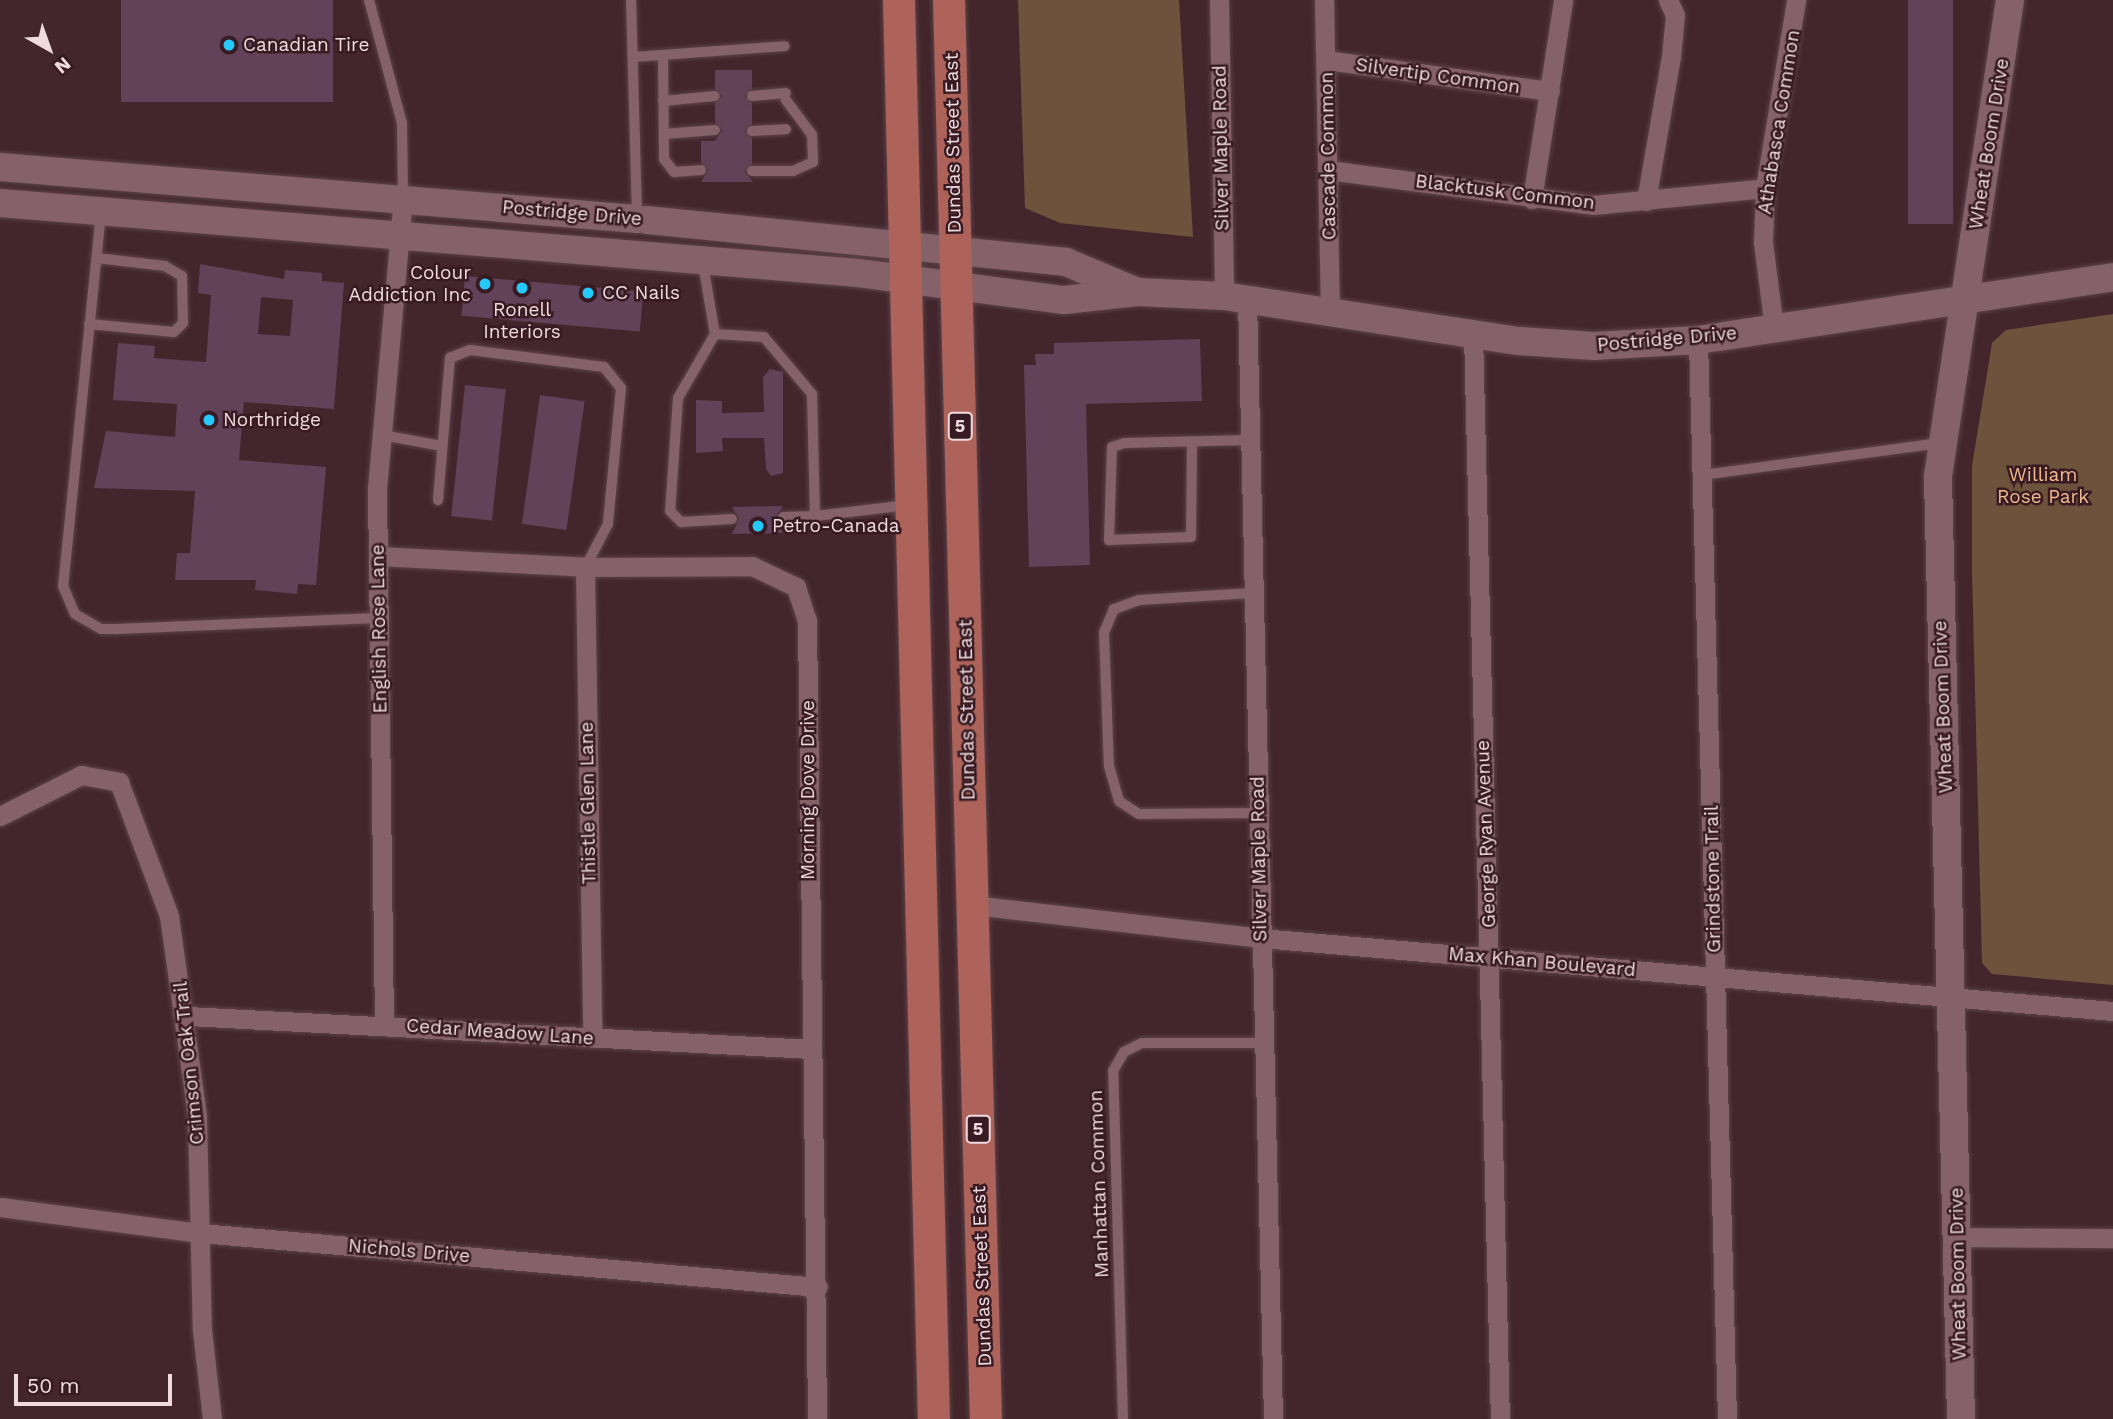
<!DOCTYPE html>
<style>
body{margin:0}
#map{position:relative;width:2113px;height:1419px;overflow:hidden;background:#43252c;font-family:"Work Sans",sans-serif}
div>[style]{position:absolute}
.green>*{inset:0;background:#6e533c}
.building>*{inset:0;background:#624258;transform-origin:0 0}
.roads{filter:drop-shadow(0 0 2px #5c4349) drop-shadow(0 0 2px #5c4349)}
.lane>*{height:10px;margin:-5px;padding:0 5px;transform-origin:5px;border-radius:5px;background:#856269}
.street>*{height:19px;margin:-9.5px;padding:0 9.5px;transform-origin:9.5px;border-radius:9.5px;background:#856269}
.secondary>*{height:28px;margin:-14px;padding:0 14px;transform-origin:14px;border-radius:14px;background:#856269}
.primary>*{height:32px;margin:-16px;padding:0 16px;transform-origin:16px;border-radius:16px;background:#ad6359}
.dots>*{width:19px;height:19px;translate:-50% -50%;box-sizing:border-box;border:4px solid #381b22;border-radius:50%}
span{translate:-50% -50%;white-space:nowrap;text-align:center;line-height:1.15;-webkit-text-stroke:5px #381b22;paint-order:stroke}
.shield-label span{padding:2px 5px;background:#381b22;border:2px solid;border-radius:5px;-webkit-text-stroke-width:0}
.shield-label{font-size:18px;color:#efdbdf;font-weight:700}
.poi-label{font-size:19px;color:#efdbdf}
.left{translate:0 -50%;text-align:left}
.right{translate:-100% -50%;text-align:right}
.street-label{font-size:19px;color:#efdbdf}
.park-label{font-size:19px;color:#efb98d}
.north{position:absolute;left:14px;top:14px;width:70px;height:70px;-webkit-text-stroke:5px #381b22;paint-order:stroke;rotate:140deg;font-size:19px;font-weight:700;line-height:28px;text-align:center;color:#efdbdf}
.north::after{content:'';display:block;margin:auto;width:24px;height:32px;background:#efdbdf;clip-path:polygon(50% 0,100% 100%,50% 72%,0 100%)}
.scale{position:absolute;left:14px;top:1374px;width:158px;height:32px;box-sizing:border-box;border:4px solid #efdbdf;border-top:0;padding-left:9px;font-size:21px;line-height:24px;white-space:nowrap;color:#efdbdf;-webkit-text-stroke:5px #381b22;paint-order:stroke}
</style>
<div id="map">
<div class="green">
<div style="clip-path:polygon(1018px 0,1179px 0,1193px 237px,1060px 223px,1025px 208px)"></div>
<div style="clip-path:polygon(2113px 314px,2113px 985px,1992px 974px,1982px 963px,1972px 572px,1972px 466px,1992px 343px,2006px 330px)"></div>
</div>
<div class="building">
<div style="left:121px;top:0;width:212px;height:102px"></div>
<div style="left:1908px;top:0;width:45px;height:224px"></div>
<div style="clip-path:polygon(715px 70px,752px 70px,752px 89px,745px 96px,752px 103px,752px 124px,745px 131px,752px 138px,752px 164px,745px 172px,753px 182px,701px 182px,708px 170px,701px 163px,701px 141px,715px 141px,722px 130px,715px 123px,715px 103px,722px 96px,715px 89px)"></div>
<div style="clip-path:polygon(evenodd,200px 264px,284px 279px,285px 270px,322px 273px,322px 281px,344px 283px,334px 409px,244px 402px,239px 460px,326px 467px,316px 585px,298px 584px,297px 594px,255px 590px,256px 580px,175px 580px,177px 553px,190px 553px,195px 491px,94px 488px,106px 431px,175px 437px,177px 404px,113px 400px,118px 343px,155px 346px,154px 358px,206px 362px,211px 295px,198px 293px,200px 264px,261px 297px,293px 300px,290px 336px,258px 334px,261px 297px)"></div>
<div style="left:465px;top:276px;width:179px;height:40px;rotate:5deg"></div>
<div style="clip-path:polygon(1200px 339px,1202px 401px,1086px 404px,1090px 565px,1029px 567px,1024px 365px,1036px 365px,1035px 354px,1054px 354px,1054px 343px)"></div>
<div style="clip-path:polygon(770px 369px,783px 372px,783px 473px,771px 476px,766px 469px,764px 438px,722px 438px,723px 451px,696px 453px,696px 400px,722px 401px,722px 413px,764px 412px,763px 377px)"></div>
<div style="left:465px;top:385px;width:41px;height:132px;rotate:6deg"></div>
<div style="left:540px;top:395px;width:45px;height:130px;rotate:8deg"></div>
<div style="clip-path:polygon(783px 506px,776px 517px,783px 533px,732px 534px,739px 519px,732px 507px)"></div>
</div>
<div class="roads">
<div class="lane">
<div style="left:369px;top:0;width:127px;rotate:75deg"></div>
<div style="left:402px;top:123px;width:75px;rotate:89.2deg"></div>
<div style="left:631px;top:0;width:216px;rotate:88.4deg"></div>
<div style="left:663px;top:55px;width:104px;rotate:89.4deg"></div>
<div style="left:664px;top:159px;width:16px;rotate:52deg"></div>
<div style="left:674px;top:172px;width:27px;rotate:-4deg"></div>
<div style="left:633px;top:57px;width:152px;rotate:-4.1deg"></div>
<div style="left:752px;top:96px;width:34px;rotate:-5deg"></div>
<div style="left:663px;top:101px;width:52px;rotate:-5.5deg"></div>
<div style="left:752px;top:131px;width:34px;rotate:-3deg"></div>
<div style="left:664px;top:134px;width:51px;rotate:-4.5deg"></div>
<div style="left:752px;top:171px;width:41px"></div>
<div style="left:793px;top:171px;width:22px;rotate:-24deg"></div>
<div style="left:813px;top:162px;width:27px;rotate:-92deg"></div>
<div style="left:812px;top:135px;width:44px;rotate:-126.6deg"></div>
<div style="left:101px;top:213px;width:375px;rotate:95.8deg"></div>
<div style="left:63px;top:586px;width:30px;rotate:67deg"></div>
<div style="left:75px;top:614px;width:30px;rotate:30deg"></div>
<div style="left:101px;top:629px;width:15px"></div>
<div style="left:116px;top:629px;width:262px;rotate:-2.4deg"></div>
<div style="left:703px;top:264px;width:71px;rotate:80.3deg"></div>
<div style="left:715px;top:334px;width:49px;rotate:3.5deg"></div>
<div style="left:764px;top:337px;width:75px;rotate:49.9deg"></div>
<div style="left:812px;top:394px;width:122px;rotate:88.6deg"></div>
<div style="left:815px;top:516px;width:94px;rotate:-6.7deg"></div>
<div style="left:89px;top:324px;width:85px;rotate:5.4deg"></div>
<div style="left:174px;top:332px;width:13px;rotate:-45deg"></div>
<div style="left:183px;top:323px;width:47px;rotate:-91.2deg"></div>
<div style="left:182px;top:276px;width:20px;rotate:-150deg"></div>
<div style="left:165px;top:266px;width:69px;rotate:-173.4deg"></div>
<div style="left:715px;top:334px;width:74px;rotate:120deg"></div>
<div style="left:678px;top:398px;width:113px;rotate:94deg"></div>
<div style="left:670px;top:511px;width:16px;rotate:45deg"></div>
<div style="left:681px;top:522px;width:51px;rotate:-3.4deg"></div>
<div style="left:382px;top:435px;width:61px;rotate:10.4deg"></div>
<div style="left:1192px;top:442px;width:95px;rotate:90.6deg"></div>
<div style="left:1191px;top:537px;width:82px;rotate:177.9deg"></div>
<div style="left:1109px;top:540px;width:93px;rotate:-88.2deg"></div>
<div style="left:1112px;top:447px;width:13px;rotate:-18deg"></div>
<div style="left:1124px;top:443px;width:125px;rotate:-1.4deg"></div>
<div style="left:1703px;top:475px;width:238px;rotate:-7.7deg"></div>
<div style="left:438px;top:500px;width:143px;rotate:-85.2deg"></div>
<div style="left:450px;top:358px;width:22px;rotate:-22deg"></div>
<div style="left:470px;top:350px;width:135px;rotate:7.2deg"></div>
<div style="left:604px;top:367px;width:27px;rotate:51deg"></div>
<div style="left:621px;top:388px;width:137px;rotate:95.5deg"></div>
<div style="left:608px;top:524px;width:47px;rotate:117.6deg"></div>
<div style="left:783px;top:517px;width:32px;rotate:-2deg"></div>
<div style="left:1252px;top:593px;width:113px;rotate:176.5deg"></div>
<div style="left:1139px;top:600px;width:27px;rotate:160deg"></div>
<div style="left:1114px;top:609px;width:25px;rotate:113deg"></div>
<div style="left:1104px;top:632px;width:134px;rotate:87.9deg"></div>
<div style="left:1109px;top:766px;width:36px;rotate:74deg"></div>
<div style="left:1119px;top:801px;width:24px;rotate:33deg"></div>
<div style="left:1139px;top:814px;width:118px;rotate:-0.5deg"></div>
<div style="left:1123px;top:1419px;width:348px;rotate:-91.6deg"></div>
<div style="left:1113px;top:1071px;width:22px;rotate:-60deg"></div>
<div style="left:1124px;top:1052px;width:20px;rotate:-27deg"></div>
<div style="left:1142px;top:1043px;width:121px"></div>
</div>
<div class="street">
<div style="left:1219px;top:0;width:296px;rotate:89deg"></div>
<div style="left:1324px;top:0;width:312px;rotate:88.9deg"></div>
<div style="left:1326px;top:60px;width:226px;rotate:7.9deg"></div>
<div style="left:1328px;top:170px;width:267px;rotate:7.5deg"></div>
<div style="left:1593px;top:205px;width:173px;rotate:-5.6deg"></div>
<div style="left:1532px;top:199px;width:201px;rotate:-81.1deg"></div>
<div style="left:1646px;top:201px;width:146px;rotate:-80.2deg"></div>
<div style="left:1671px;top:57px;width:42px;rotate:-84.6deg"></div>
<div style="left:1675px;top:15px;width:17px;rotate:-115deg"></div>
<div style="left:1247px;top:299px;width:1120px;rotate:88.67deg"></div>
<div style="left:1774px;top:328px;width:87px;rotate:-97.3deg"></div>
<div style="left:1763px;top:242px;width:54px;rotate:-87.9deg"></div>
<div style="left:1765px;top:188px;width:191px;rotate:-80.6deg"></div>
<div style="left:1473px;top:333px;width:1086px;rotate:88.58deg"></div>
<div style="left:1698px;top:340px;width:1079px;rotate:88.46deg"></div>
<div style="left:378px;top:556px;width:207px;rotate:3deg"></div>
<div style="left:585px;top:567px;width:167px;rotate:-0.3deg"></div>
<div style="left:752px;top:566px;width:49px;rotate:25.5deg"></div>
<div style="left:796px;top:587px;width:35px;rotate:72deg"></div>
<div style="left:807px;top:620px;width:799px;rotate:89.28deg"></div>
<div style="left:585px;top:567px;width:471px;rotate:89.1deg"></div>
<div style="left:0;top:816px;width:91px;rotate:-26.8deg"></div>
<div style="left:81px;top:775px;width:39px;rotate:10deg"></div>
<div style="left:119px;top:782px;width:143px;rotate:69.5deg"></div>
<div style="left:169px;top:916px;width:202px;rotate:82deg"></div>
<div style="left:197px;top:1116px;width:214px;rotate:88.7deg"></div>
<div style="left:202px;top:1330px;width:90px;rotate:83.6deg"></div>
<div style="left:972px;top:905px;width:291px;rotate:6.5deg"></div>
<div style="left:1261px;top:938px;width:855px;rotate:4.9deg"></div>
<div style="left:188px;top:1016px;width:625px;rotate:3.03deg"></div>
<div style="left:384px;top:1024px;width:535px;rotate:-90.75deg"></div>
<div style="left:377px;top:489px;width:292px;rotate:-84.9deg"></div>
<div style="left:0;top:1207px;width:203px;rotate:7.4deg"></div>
<div style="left:201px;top:1233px;width:619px;rotate:5deg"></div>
<div style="left:1957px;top:1237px;width:156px;rotate:0.4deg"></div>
</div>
<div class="secondary">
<div style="left:0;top:167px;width:639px;rotate:4.67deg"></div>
<div style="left:0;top:203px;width:861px;rotate:4.66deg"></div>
<div style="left:858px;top:273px;width:208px;rotate:7.5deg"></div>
<div style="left:1064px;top:300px;width:74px;rotate:-6.2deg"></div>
<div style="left:1138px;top:292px;width:86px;rotate:2.7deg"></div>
<div style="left:1224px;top:296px;width:298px;rotate:8.7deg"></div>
<div style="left:1519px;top:341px;width:75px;rotate:3.8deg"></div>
<div style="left:1594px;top:346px;width:104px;rotate:-3.3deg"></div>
<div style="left:1698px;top:340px;width:420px;rotate:-8.6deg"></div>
<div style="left:647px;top:220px;width:421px;rotate:5.7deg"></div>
<div style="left:1066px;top:262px;width:75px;rotate:22.8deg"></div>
<div style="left:1961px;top:1419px;width:943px;rotate:-91.4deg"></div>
<div style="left:1938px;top:476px;width:481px;rotate:-81.4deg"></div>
</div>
<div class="primary">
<div style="left:899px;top:0;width:1419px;rotate:88.59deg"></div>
<div style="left:949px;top:0;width:1419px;rotate:88.51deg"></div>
</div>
</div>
<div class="dots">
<div style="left:229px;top:45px;background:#26c9fe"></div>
<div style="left:485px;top:284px;background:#26c9fe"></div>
<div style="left:522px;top:288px;background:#26c9fe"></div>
<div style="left:588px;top:293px;background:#26c9fe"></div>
<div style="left:209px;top:420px;background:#26c9fe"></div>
<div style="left:758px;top:526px;background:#26c9fe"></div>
</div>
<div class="shield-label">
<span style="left:960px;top:426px">5</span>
<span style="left:978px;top:1129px">5</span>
</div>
<div class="poi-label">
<span class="left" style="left:243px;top:45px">Canadian Tire</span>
<span class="right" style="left:471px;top:284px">Colour<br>Addiction Inc</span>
<span class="left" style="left:602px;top:293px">CC Nails</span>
<span style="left:522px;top:321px">Ronell<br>Interiors</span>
<span class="left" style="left:223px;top:420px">Northridge</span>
<span class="left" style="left:772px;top:526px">Petro-Canada</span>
</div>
<div class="street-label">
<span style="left:1438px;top:76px;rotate:8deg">Silvertip Common</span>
<span style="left:1779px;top:122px;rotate:-81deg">Athabasca Common</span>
<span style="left:953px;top:143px;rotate:-91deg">Dundas Street East</span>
<span style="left:1989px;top:144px;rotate:-81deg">Wheat Boom Drive</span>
<span style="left:1221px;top:148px;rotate:-91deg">Silver Maple Road</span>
<span style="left:1328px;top:156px;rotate:-91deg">Cascade Common</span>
<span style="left:1505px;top:192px;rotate:7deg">Blacktusk Common</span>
<span style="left:572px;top:213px;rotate:5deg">Postridge Drive</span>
<span style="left:1667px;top:339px;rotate:-5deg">Postridge Drive</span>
<span style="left:379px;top:629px;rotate:-91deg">English Rose Lane</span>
<span style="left:1943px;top:707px;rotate:-92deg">Wheat Boom Drive</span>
<span style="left:967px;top:710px;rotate:-91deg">Dundas Street East</span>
<span style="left:808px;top:790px;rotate:-90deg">Morning Dove Drive</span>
<span style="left:588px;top:803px;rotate:-91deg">Thistle Glen Lane</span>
<span style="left:1486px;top:834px;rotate:-92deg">George Ryan Avenue</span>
<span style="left:1259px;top:859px;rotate:-91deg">Silver Maple Road</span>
<span style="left:1713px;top:879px;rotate:-91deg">Grindstone Trail</span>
<span style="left:1542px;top:962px;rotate:5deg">Max Khan Boulevard</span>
<span style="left:500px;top:1032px;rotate:4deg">Cedar Meadow Lane</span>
<span style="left:189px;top:1063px;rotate:-96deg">Crimson Oak Trail</span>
<span style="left:1099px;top:1184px;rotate:-92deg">Manhattan Common</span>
<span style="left:409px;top:1251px;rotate:5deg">Nichols Drive</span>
<span style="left:1958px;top:1274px;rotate:-91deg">Wheat Boom Drive</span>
<span style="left:982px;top:1276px;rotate:-92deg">Dundas Street East</span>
</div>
<div class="park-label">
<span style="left:2043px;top:486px">William<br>Rose Park</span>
</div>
<div class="north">N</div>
<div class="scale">50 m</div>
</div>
